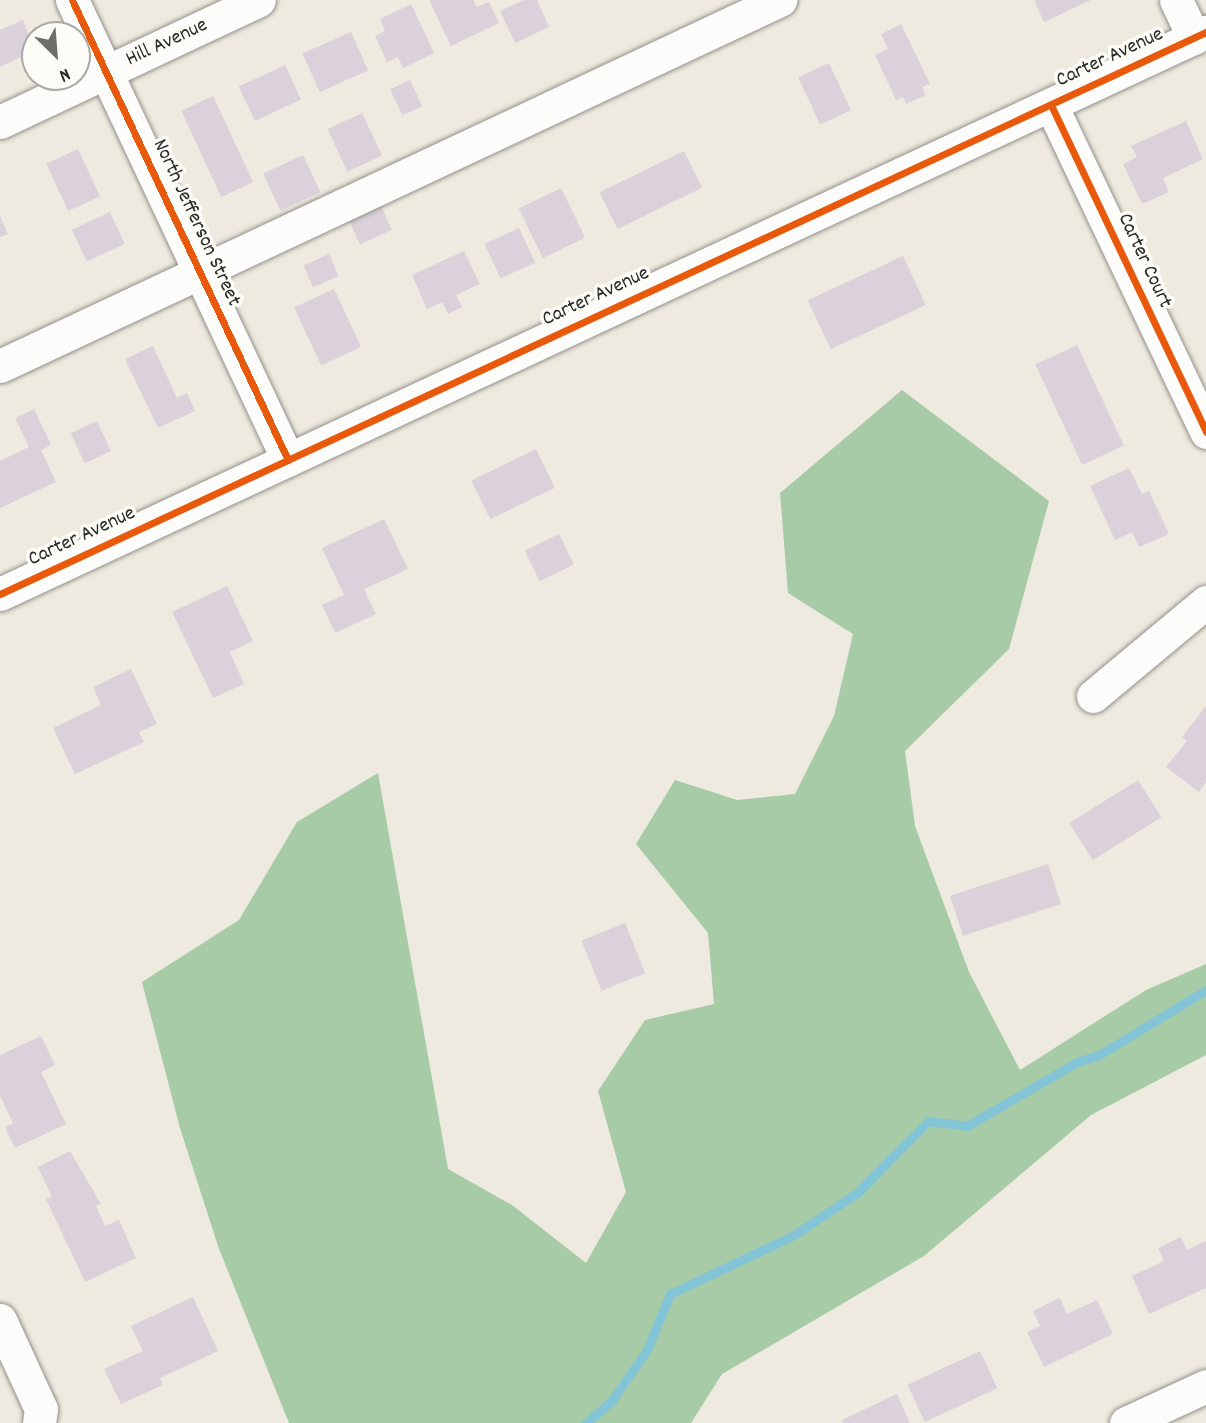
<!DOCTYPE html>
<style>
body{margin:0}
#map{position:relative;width:1206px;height:1423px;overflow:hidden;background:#eeeadf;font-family:Dekko,sans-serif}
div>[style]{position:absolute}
.forest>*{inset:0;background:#a6cba6}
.stream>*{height:9px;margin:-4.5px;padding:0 4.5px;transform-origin:4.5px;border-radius:4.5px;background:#84c4d7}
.building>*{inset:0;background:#dad1da;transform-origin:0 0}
.roads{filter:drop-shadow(0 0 2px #93908b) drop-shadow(0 0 2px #93908b)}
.minor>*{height:33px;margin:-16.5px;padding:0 16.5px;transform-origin:16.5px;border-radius:16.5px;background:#fcfcfa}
.cycleway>*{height:7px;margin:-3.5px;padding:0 3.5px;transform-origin:3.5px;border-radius:3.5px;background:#e8590c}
span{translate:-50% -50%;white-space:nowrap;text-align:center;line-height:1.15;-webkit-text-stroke:7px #fdfcf7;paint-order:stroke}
.street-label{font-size:21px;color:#2b2b2b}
.north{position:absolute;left:21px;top:21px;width:70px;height:70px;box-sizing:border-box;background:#fdfcf7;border:2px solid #a9a8a5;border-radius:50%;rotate:155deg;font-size:19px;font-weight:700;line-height:28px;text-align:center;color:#2b2b2b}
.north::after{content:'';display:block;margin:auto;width:24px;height:32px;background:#6f6e6a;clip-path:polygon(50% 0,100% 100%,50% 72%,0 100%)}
</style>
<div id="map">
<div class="forest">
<div style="clip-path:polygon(902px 390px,1049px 501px,1009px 649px,905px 751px,915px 826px,969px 972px,1020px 1070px,1146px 990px,1206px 964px,1206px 1055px,1091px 1115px,924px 1256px,722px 1374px,691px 1423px,289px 1423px,219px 1249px,180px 1128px,142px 982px,239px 920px,297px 822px,378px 773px,448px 1169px,512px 1205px,586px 1263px,626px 1192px,598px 1091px,645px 1020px,714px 1004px,708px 933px,636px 844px,675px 780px,737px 800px,795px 794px,834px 716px,853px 634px,788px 593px,780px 493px)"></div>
</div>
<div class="stream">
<div style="left:586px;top:1423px;width:35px;rotate:-41deg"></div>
<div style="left:612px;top:1400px;width:61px;rotate:-55deg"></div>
<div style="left:647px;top:1350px;width:61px;rotate:-67.7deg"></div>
<div style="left:670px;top:1294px;width:137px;rotate:-25.4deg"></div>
<div style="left:794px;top:1235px;width:76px;rotate:-33.7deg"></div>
<div style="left:857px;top:1193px;width:101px;rotate:-45.4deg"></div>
<div style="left:928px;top:1121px;width:39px;rotate:7deg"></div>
<div style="left:967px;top:1126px;width:127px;rotate:-30.2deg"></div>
<div style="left:1077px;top:1062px;width:23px;rotate:-18deg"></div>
<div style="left:1099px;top:1055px;width:125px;rotate:-31.3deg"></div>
</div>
<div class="building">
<div style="clip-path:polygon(429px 0,473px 0,477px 7px,489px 2px,499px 23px,451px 46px)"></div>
<div style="clip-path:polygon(524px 0,537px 0,549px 27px,515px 43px,500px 11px)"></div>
<div style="clip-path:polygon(1034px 0,1091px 0,1044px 22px)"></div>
<div style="clip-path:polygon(411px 4px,434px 53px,403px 68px,398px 57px,387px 62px,375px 36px,385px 31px,380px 19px)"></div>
<div style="clip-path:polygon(23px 20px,35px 50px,0 67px,0 30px)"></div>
<div style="clip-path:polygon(901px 24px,930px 84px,922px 87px,926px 95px,906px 104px,903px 97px,896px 100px,875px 55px,888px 49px,881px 34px)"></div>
<div style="left:351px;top:32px;width:42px;height:53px;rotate:66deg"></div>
<div style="left:829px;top:63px;width:52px;height:34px;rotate:65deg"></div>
<div style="left:285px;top:65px;width:38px;height:51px;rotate:65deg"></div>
<div style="left:410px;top:80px;width:29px;height:22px;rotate:65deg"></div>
<div style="left:213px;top:96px;width:95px;height:35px;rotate:65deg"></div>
<div style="left:362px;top:113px;width:47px;height:38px;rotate:65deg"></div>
<div style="clip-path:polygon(1186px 121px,1203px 159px,1163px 178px,1169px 192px,1142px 204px,1123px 164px,1137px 157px,1131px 146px)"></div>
<div style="left:78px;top:149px;width:52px;height:35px;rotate:65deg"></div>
<div style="left:684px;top:151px;width:41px;height:94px;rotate:64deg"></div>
<div style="left:303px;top:155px;width:41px;height:44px;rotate:65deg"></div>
<div style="left:561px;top:188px;width:55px;height:47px;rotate:64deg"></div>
<div style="left:378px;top:199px;width:34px;height:35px;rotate:66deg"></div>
<div style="left:110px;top:212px;width:35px;height:42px;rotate:65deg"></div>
<div style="clip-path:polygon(0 216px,8px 234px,0 237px)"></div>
<div style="left:519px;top:228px;width:38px;height:38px;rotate:65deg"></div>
<div style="clip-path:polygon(464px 251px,480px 284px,456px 295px,462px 307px,448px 314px,442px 302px,427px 309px,412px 275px)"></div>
<div style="left:329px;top:254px;width:24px;height:28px;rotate:66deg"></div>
<div style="left:903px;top:256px;width:54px;height:105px;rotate:65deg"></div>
<div style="left:334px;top:289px;width:64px;height:44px;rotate:65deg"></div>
<div style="left:1077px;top:345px;width:111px;height:46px;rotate:65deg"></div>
<div style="clip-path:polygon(153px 346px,177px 398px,187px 393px,195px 411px,158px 428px,125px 359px)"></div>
<div style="clip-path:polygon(34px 409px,51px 445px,41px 450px,56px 482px,0 508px,0 461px,29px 447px,15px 418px)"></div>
<div style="left:97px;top:421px;width:33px;height:29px;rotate:65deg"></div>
<div style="left:536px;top:449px;width:43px;height:72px;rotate:64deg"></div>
<div style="clip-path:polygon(1129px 468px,1142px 494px,1149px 491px,1169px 534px,1139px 547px,1132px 532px,1115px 540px,1090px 486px)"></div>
<div style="clip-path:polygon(384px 519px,408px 569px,364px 589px,376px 614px,335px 633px,322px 605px,344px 595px,322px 548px)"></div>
<div style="left:559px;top:534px;width:34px;height:38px;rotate:64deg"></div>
<div style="clip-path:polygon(227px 586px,253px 641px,230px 652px,244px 684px,213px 698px,172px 612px)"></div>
<div style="clip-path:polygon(131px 669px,157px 724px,139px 732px,144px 742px,75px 774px,53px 728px,101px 705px,93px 687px)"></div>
<div style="clip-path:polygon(1206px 706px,1206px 782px,1199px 792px,1166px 767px,1187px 741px,1182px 737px)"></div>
<div style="left:1138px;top:780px;width:44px;height:81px;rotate:58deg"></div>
<div style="left:1048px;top:864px;width:42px;height:103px;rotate:72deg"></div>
<div style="left:625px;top:923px;width:54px;height:47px;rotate:68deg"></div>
<div style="clip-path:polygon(41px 1036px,55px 1065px,41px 1072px,66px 1124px,15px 1148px,5px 1127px,13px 1123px,0 1096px,0 1055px)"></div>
<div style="clip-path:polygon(70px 1151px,101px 1204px,96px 1206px,105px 1226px,119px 1220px,136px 1258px,85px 1282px,46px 1199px,52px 1197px,38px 1167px)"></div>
<div style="clip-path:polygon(1181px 1237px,1187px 1250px,1206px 1241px,1206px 1288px,1149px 1314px,1132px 1276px,1164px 1261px,1158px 1248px)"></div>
<div style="clip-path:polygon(193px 1297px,218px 1351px,160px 1378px,163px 1385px,121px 1404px,104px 1369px,143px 1351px,131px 1326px)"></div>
<div style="clip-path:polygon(1060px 1298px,1067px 1314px,1097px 1300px,1113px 1334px,1044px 1367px,1027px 1332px,1040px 1326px,1033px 1311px)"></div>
<div style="left:980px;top:1351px;width:41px;height:80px;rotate:65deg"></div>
<div style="clip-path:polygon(897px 1394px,910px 1423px,843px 1423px,842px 1420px)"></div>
</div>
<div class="roads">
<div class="minor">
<div style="left:72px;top:0;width:508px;rotate:64.85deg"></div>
<div style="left:1176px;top:0;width:42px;rotate:64.7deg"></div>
<div style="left:1051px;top:105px;width:362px;rotate:64.6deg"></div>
<div style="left:0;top:122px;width:286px;rotate:-25.2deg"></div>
<div style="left:0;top:366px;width:862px;rotate:-25.14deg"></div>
<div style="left:0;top:594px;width:1331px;rotate:-24.99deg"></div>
<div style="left:1093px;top:696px;width:147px;rotate:-39.8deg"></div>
<div style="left:0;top:1320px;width:98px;rotate:65.3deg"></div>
<div style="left:41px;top:1409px;width:14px;rotate:98deg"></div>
<div style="left:1126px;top:1423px;width:88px;rotate:-24.8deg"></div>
</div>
</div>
<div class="cycleway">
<div style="left:72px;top:0;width:508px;rotate:64.85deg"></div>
<div style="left:1051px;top:105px;width:362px;rotate:64.6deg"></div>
<div style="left:0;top:594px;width:1331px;rotate:-24.99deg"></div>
</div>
<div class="street-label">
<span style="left:167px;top:43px;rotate:-25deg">Hill Avenue</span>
<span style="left:1110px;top:58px;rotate:-25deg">Carter Avenue</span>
<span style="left:196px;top:223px;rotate:65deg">North Jefferson Street</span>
<span style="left:1144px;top:261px;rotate:65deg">Carter Court</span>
<span style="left:596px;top:297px;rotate:-25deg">Carter Avenue</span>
<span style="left:82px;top:537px;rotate:-25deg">Carter Avenue</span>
</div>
<div class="north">N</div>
</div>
